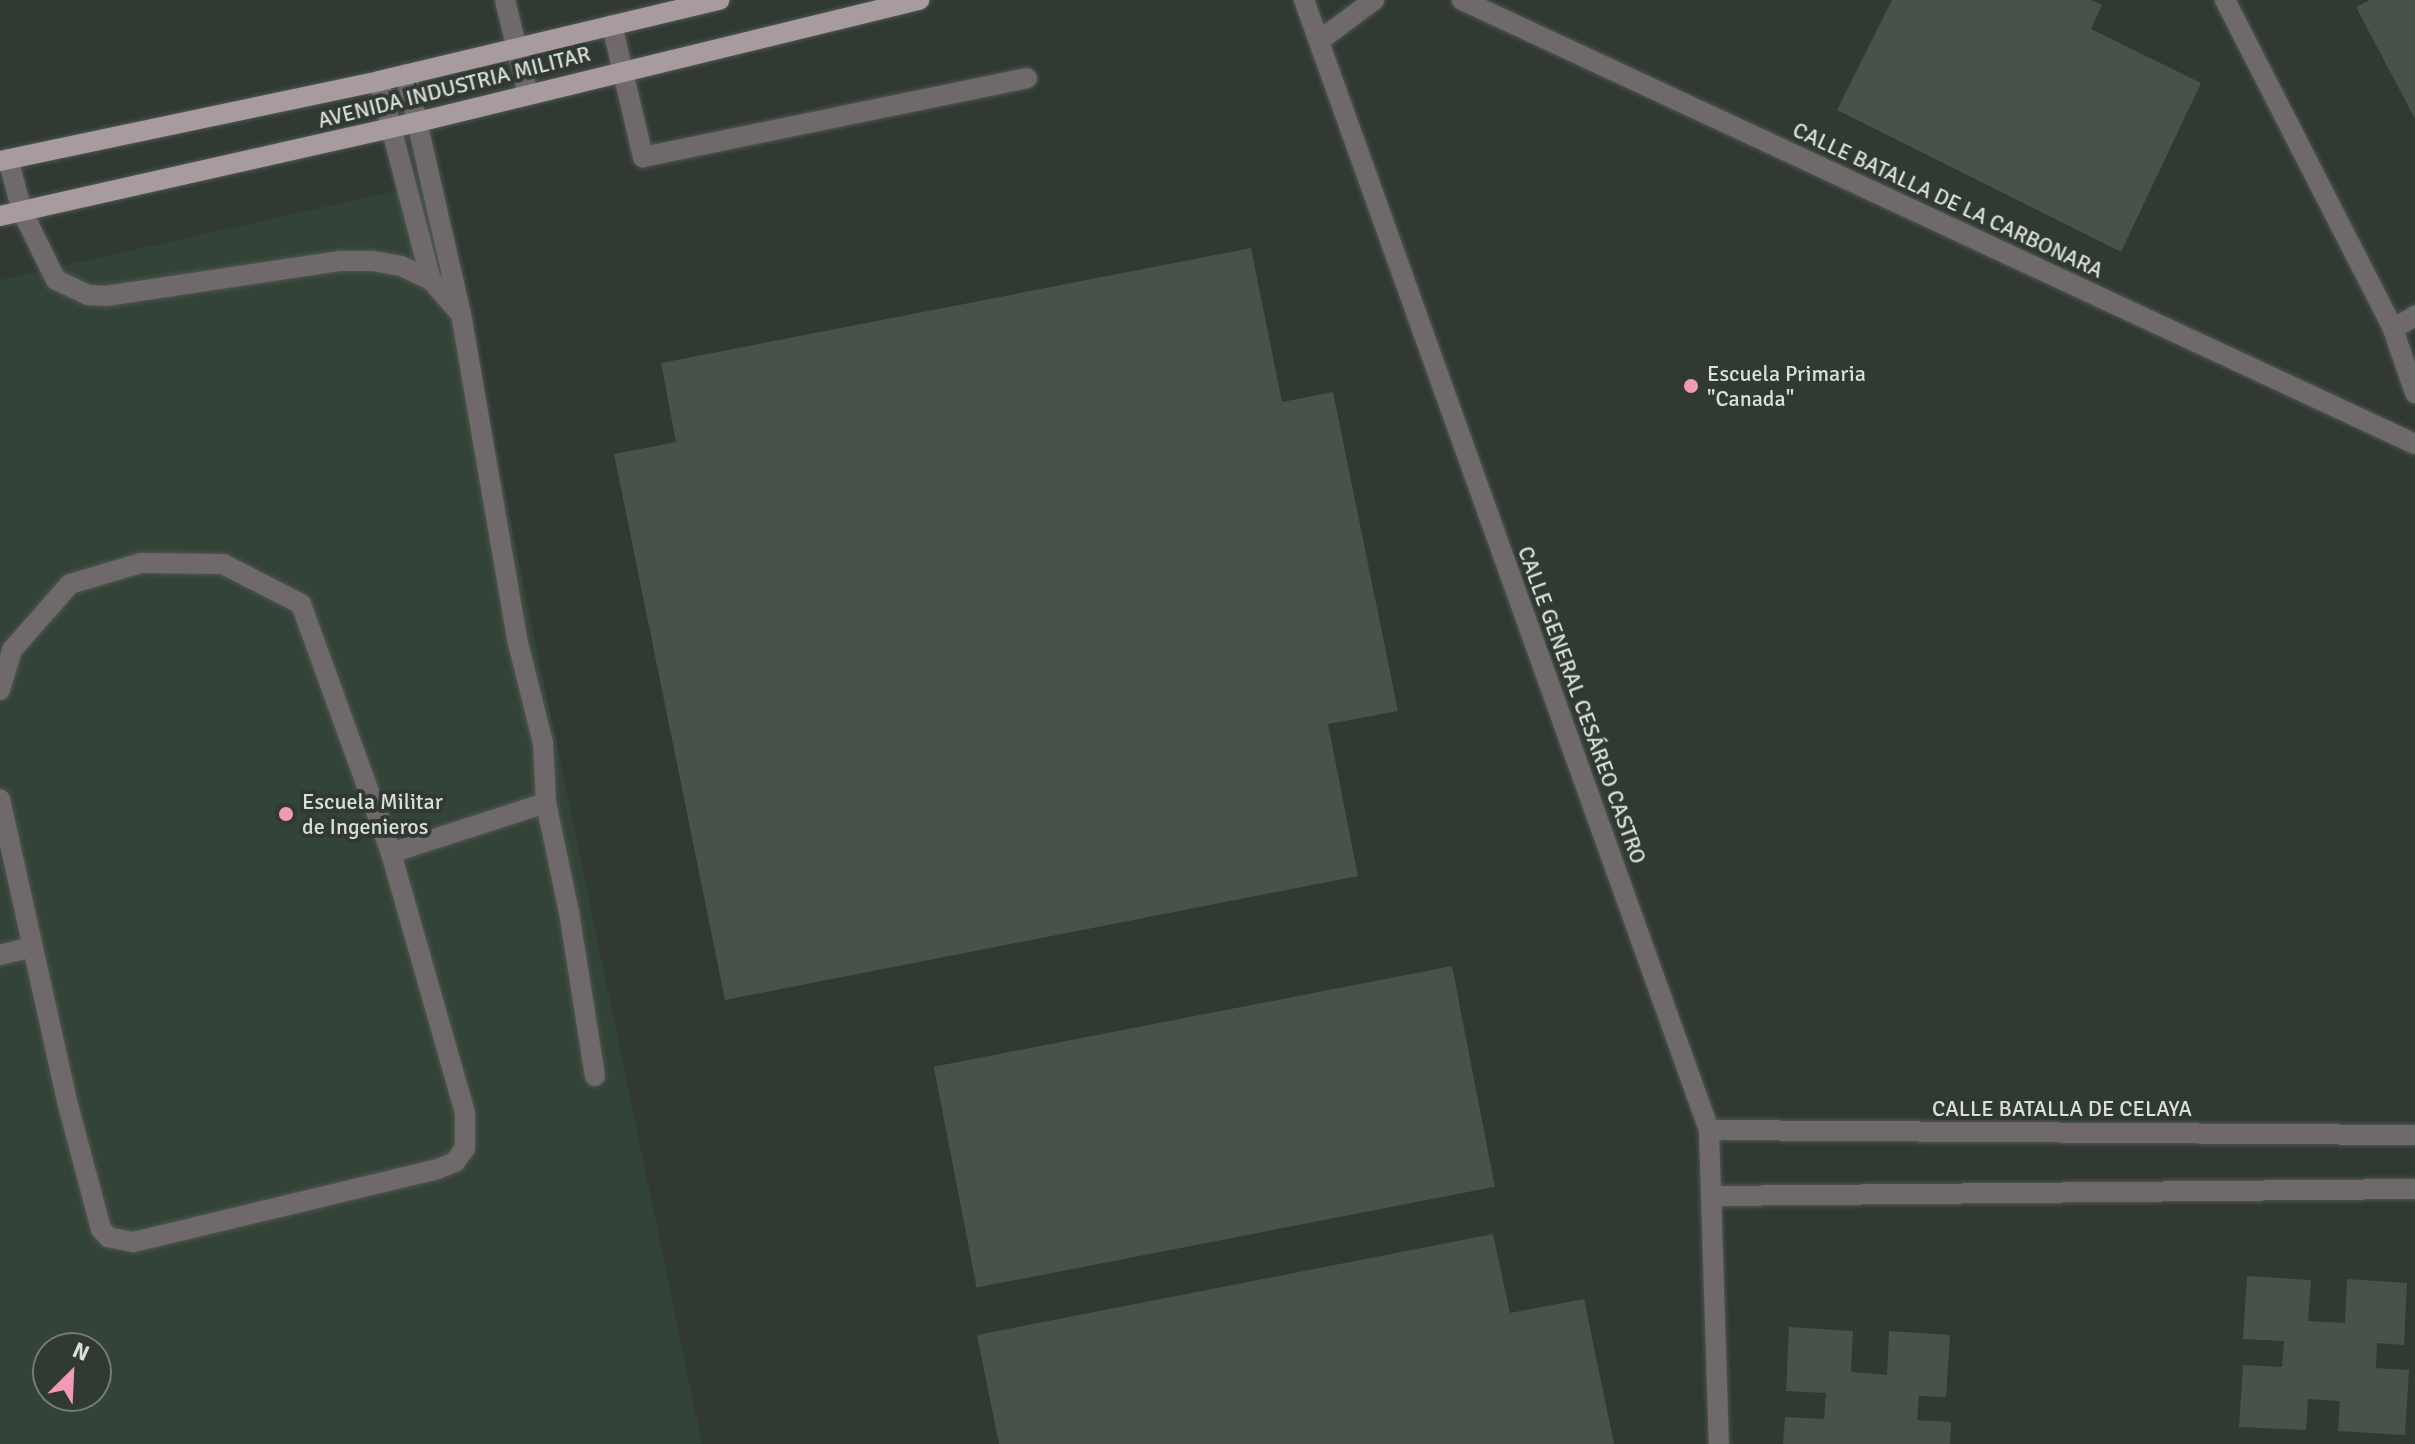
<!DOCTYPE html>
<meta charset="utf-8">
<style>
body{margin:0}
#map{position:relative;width:2415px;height:1444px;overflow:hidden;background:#303932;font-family:Signika,sans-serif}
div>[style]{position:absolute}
.built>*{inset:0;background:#344338}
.building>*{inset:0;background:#48524b;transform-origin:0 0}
.roads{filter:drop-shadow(0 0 2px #4f5750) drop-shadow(0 0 2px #4f5750)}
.minor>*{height:20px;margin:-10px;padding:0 10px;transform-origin:10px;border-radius:10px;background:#6f696b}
.major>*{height:20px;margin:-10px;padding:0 10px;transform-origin:10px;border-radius:10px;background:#a79b9f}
.dots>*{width:22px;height:22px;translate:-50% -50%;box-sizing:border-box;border:4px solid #303932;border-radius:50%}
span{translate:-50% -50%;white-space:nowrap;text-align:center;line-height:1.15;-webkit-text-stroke:8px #303932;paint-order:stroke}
.street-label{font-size:22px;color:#dadfdb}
.poi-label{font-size:22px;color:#dadfdb}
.left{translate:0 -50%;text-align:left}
.north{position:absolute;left:32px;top:1332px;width:80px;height:80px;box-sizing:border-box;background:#303932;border:2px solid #747b76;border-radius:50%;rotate:24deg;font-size:22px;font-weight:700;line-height:32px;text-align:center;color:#dadfdb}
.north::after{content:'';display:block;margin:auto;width:28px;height:36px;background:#f09ab7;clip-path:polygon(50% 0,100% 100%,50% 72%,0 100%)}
</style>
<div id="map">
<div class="built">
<div style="clip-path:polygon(evenodd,440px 181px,702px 1444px,0 1444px,0 280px,440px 181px,48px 1348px,96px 1348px,96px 1396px,48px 1396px,48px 1348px)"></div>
</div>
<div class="building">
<div style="clip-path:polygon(1892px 0,2091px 0,2102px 5px,2091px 29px,2201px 83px,2121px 252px,1837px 110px)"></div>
<div style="clip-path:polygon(2370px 0,2415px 0,2415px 119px,2356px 7px)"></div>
<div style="clip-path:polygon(1251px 248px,1282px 402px,1333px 392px,1398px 711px,1328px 724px,1358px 876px,725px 1000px,614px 454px,676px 442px,661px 363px)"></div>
<div style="left:1452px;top:966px;width:225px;height:528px;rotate:79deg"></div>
<div style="clip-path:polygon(1493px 1234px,1510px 1313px,1584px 1299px,1614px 1444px,999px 1444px,977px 1335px)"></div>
<div style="clip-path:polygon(2247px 1276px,2311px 1280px,2308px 1321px,2345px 1323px,2347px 1279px,2407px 1283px,2404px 1345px,2377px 1343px,2376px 1368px,2409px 1370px,2405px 1435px,2338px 1431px,2340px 1401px,2308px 1399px,2306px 1430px,2239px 1427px,2243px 1365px,2282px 1367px,2284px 1341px,2243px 1339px)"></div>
<div style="clip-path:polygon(1789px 1327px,1853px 1331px,1851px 1372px,1887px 1375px,1889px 1331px,1950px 1335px,1946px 1397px,1919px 1396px,1917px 1420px,1951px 1422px,1950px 1444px,1783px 1444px,1785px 1417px,1824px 1419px,1826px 1393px,1786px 1391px)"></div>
</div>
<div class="roads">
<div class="minor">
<div style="left:505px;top:0;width:97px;rotate:76.3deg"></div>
<div style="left:1304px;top:0;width:1200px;rotate:70.28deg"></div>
<div style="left:1709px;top:1130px;width:314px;rotate:88.2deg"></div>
<div style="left:1462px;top:0;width:1051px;rotate:24.98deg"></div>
<div style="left:2225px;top:0;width:369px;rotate:62.9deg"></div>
<div style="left:2393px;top:329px;width:68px;rotate:71deg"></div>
<div style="left:612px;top:25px;width:136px;rotate:76.8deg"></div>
<div style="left:643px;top:157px;width:392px;rotate:-11.6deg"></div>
<div style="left:1319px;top:41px;width:69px;rotate:-36.7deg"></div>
<div style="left:406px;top:74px;width:246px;rotate:77.1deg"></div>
<div style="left:461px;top:314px;width:330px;rotate:80.2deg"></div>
<div style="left:517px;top:639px;width:107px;rotate:76deg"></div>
<div style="left:543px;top:743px;width:60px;rotate:87.1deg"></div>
<div style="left:546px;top:803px;width:111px;rotate:78.1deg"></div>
<div style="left:569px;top:912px;width:166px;rotate:81deg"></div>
<div style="left:379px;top:81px;width:206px;rotate:75.4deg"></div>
<div style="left:8px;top:159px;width:54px;rotate:74.9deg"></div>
<div style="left:22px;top:211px;width:77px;rotate:63.8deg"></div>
<div style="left:56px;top:280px;width:35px;rotate:25deg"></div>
<div style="left:88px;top:295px;width:18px;rotate:3deg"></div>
<div style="left:106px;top:296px;width:237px;rotate:-8.5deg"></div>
<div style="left:340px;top:261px;width:33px"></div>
<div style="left:373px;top:261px;width:28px;rotate:10deg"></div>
<div style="left:401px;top:266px;width:33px;rotate:25deg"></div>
<div style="left:431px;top:280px;width:41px;rotate:48.9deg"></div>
<div style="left:2393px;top:329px;width:26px;rotate:-31deg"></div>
<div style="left:0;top:690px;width:42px;rotate:-73.3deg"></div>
<div style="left:12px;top:650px;width:88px;rotate:-48.7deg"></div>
<div style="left:70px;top:584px;width:74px;rotate:-16.5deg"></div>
<div style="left:141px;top:563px;width:82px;rotate:0.7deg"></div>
<div style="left:223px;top:564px;width:88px;rotate:27.1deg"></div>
<div style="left:301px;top:604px;width:265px;rotate:70.1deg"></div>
<div style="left:391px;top:853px;width:269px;rotate:74.1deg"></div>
<div style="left:465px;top:1112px;width:36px;rotate:90deg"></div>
<div style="left:465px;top:1148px;width:17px;rotate:126deg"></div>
<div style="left:455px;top:1162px;width:18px;rotate:158deg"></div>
<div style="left:438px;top:1169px;width:314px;rotate:166.5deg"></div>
<div style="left:133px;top:1242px;width:25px;rotate:-169deg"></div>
<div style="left:108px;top:1237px;width:11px;rotate:-131deg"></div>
<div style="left:101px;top:1229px;width:132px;rotate:-104.9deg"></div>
<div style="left:67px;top:1101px;width:309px;rotate:-102.5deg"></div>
<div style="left:391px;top:853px;width:163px;rotate:-17.9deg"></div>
<div style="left:0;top:955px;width:33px;rotate:-14deg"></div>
<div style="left:1709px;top:1130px;width:706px;rotate:0.41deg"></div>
<div style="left:1711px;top:1196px;width:704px;rotate:-0.57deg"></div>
</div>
<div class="major">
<div style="left:0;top:161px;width:387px;rotate:-11.9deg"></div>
<div style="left:379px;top:81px;width:350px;rotate:-13.4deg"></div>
<div style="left:0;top:216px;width:428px;rotate:-12.7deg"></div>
<div style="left:418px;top:122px;width:516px;rotate:-13.69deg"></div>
</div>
</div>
<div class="dots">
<div style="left:1691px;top:386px;background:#f09ab7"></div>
<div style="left:286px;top:814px;background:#f09ab7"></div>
</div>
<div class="street-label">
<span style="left:454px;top:87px;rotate:-14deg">AVENIDA INDUSTRIA MILITAR</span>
<span style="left:1948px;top:200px;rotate:25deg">CALLE BATALLA DE LA CARBONARA</span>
<span style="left:1582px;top:705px;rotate:70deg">CALLE GENERAL CESÁREO CASTRO</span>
<span style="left:2062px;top:1109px">CALLE BATALLA DE CELAYA</span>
</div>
<div class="poi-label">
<span class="left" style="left:1707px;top:386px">Escuela Primaria<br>"Canada"</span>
<span class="left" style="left:302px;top:814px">Escuela Militar<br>de Ingenieros</span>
</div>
<div class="north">N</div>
</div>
